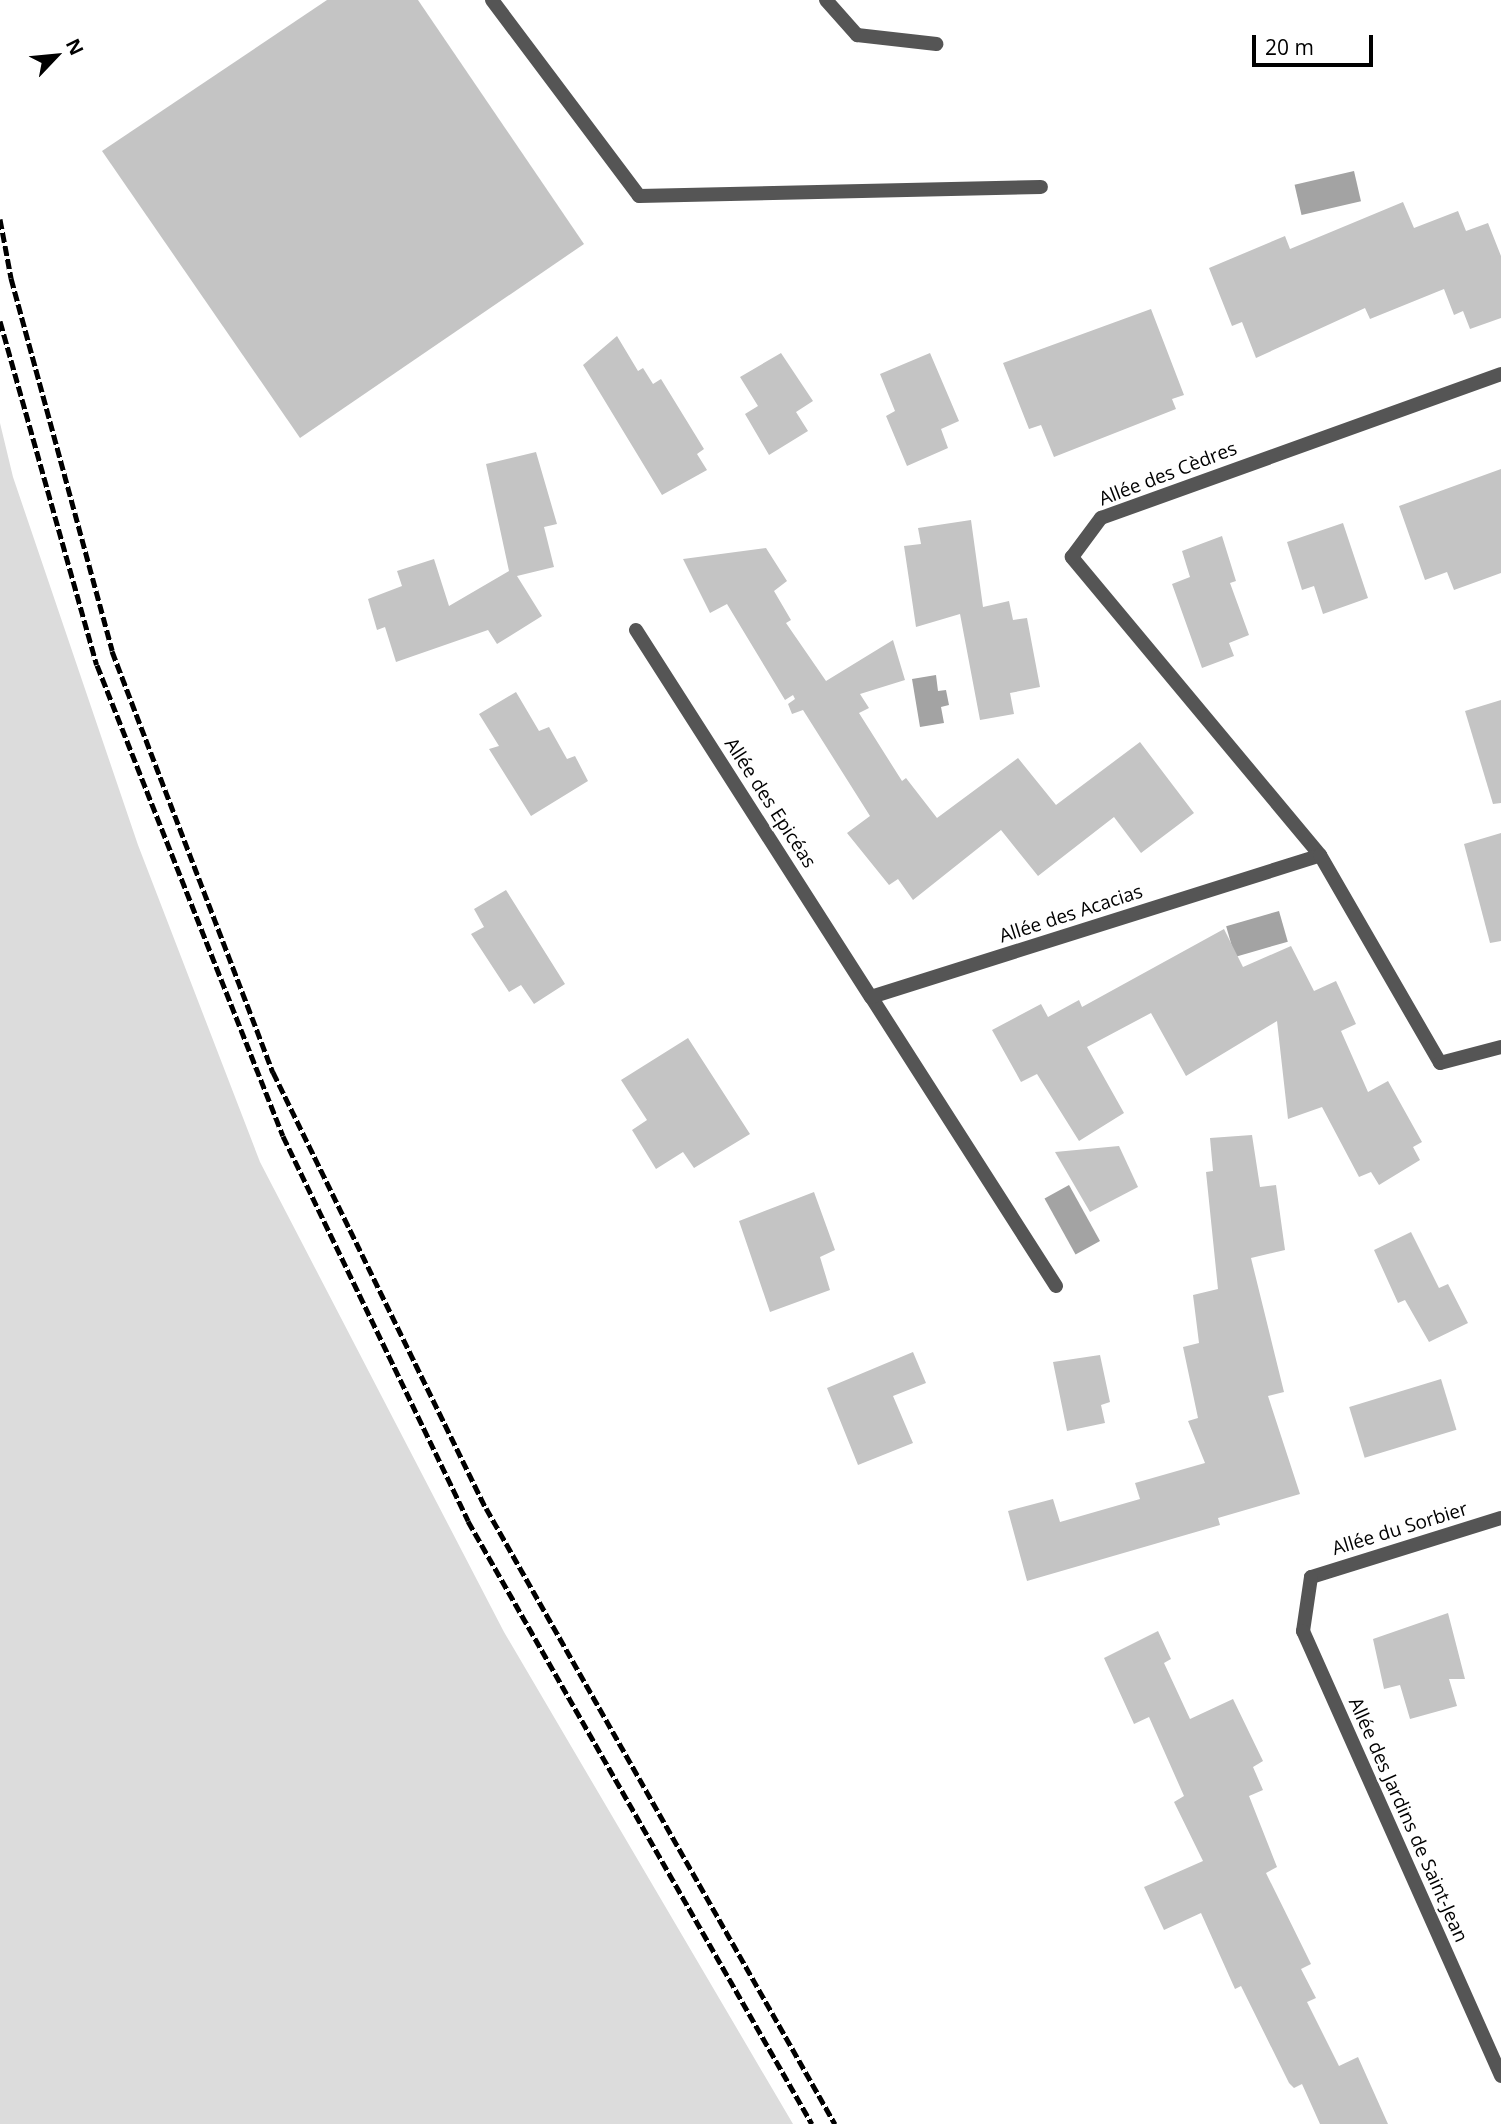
<!DOCTYPE html>
<meta charset="utf-8">
<style>
body{margin:0}
#map{position:relative;width:1501px;height:2124px;overflow:hidden;background:#fff;font-family:"Open Sans",sans-serif}
div>[style]{position:absolute}
.green>*{inset:0;background:#dcdcdc}
.water>*{inset:0;background:#a3a3a3;transform-origin:0 0}
.building>*{inset:0;background:#c4c4c4;transform-origin:0 0}
.service>*{height:14px;margin:-7px;padding:0 7px;transform-origin:7px;border-radius:7px;background:#555}
.minor>*{height:14px;margin:-7px;padding:0 7px;transform-origin:7px;border-radius:7px;background:#555}
.rail>*{height:5px;margin-top:-2.5px;transform-origin:0;background:repeating-linear-gradient(90deg,#000 0 10px,transparent 0 13.5px)}
span{translate:-50% -50%;white-space:nowrap;text-align:center;line-height:1.15;-webkit-text-stroke:5px #fff;paint-order:stroke}
.street-label{font-size:19px;color:#000}
.north{position:absolute;left:21px;top:21px;width:70px;height:70px;-webkit-text-stroke:5px #fff;paint-order:stroke;rotate:64deg;font-size:19px;font-weight:700;line-height:28px;text-align:center;color:#000}
.north::after{content:'';display:block;margin:auto;width:24px;height:32px;background:#000;clip-path:polygon(50% 0,100% 100%,50% 72%,0 100%)}
.scale{position:absolute;left:1252px;top:35px;width:121px;height:32px;box-sizing:border-box;border:4px solid #000;border-top:0;padding-left:9px;font-size:21px;line-height:24px;white-space:nowrap;color:#000;-webkit-text-stroke:5px #fff;paint-order:stroke}
</style>
<div id="map">
<div class="green">
<div style="clip-path:polygon(0 423px,13px 477px,138px 845px,260px 1162px,504px 1632px,793px 2124px,0 2124px)"></div>
</div>
<div class="water">
<div style="left:1354px;top:171px;width:31px;height:61px;rotate:77deg"></div>
<div style="clip-path:polygon(936px 675px,938px 691px,946px 690px,949px 705px,941px 707px,944px 723px,920px 727px,912px 679px)"></div>
<div style="left:1279px;top:911px;width:32px;height:55px;rotate:74deg"></div>
<div style="left:1069px;top:1185px;width:64px;height:28px;rotate:61deg"></div>
</div>
<div class="building">
<div style="clip-path:polygon(327px 0,418px 0,584px 244px,300px 438px,102px 151px)"></div>
<div style="clip-path:polygon(1403px 202px,1414px 228px,1458px 211px,1466px 231px,1488px 223px,1501px 256px,1501px 318px,1470px 329px,1463px 311px,1454px 315px,1444px 289px,1370px 319px,1365px 308px,1256px 358px,1242px 322px,1232px 326px,1209px 268px,1285px 236px,1290px 249px)"></div>
<div style="clip-path:polygon(1151px 309px,1184px 395px,1172px 399px,1176px 409px,1054px 457px,1041px 425px,1029px 429px,1003px 363px)"></div>
<div style="clip-path:polygon(617px 336px,638px 371px,643px 368px,653px 384px,661px 379px,704px 449px,697px 454px,707px 470px,662px 495px,583px 365px)"></div>
<div style="clip-path:polygon(781px 353px,813px 401px,796px 412px,808px 431px,769px 455px,745px 414px,758px 406px,740px 377px)"></div>
<div style="clip-path:polygon(930px 353px,959px 421px,941px 429px,948px 448px,907px 466px,886px 416px,895px 411px,880px 374px)"></div>
<div style="clip-path:polygon(536px 452px,557px 524px,544px 527px,554px 567px,517px 576px,542px 616px,497px 644px,488px 630px,396px 662px,385px 627px,377px 630px,368px 599px,402px 586px,397px 571px,434px 559px,449px 606px,509px 571px,486px 464px)"></div>
<div style="clip-path:polygon(1501px 469px,1501px 573px,1454px 590px,1447px 572px,1425px 580px,1399px 506px)"></div>
<div style="clip-path:polygon(971px 520px,983px 607px,1009px 601px,1013px 620px,1027px 618px,1040px 687px,1010px 693px,1014px 714px,980px 720px,960px 614px,916px 627px,904px 546px,921px 544px,918px 528px)"></div>
<div style="clip-path:polygon(1343px 523px,1368px 598px,1323px 614px,1314px 586px,1302px 590px,1287px 542px)"></div>
<div style="clip-path:polygon(1222px 536px,1236px 581px,1230px 583px,1249px 635px,1229px 643px,1234px 656px,1202px 668px,1172px 584px,1190px 577px,1182px 551px)"></div>
<div style="clip-path:polygon(766px 548px,787px 581px,774px 591px,791px 620px,786px 623px,826px 681px,893px 640px,905px 680px,860px 694px,869px 708px,859px 713px,902px 781px,906px 778px,937px 818px,1018px 758px,1056px 805px,1140px 742px,1194px 813px,1141px 853px,1114px 817px,1038px 876px,1001px 830px,913px 900px,898px 879px,889px 885px,847px 833px,870px 816px,803px 710px,792px 714px,788px 704px,795px 699px,793px 695px,785px 700px,727px 604px,710px 613px,683px 559px)"></div>
<div style="clip-path:polygon(516px 692px,539px 731px,549px 727px,567px 759px,575px 756px,588px 781px,531px 816px,489px 749px,499px 746px,479px 714px)"></div>
<div style="clip-path:polygon(1501px 700px,1501px 803px,1493px 804px,1465px 711px)"></div>
<div style="clip-path:polygon(1501px 833px,1501px 941px,1490px 943px,1464px 844px)"></div>
<div style="clip-path:polygon(506px 890px,565px 984px,534px 1004px,521px 985px,509px 992px,471px 934px,484px 927px,474px 909px)"></div>
<div style="clip-path:polygon(1224px 929px,1243px 967px,1291px 946px,1314px 991px,1336px 981px,1356px 1024px,1341px 1031px,1368px 1092px,1388px 1081px,1422px 1142px,1413px 1147px,1420px 1160px,1379px 1185px,1371px 1172px,1359px 1177px,1322px 1107px,1288px 1119px,1277px 1021px,1186px 1076px,1151px 1013px,1087px 1047px,1124px 1113px,1079px 1141px,1037px 1074px,1021px 1082px,992px 1030px,1041px 1004px,1048px 1017px,1079px 1000px,1082px 1007px)"></div>
<div style="clip-path:polygon(688px 1038px,750px 1134px,694px 1168px,683px 1152px,656px 1169px,632px 1130px,647px 1120px,621px 1080px)"></div>
<div style="clip-path:polygon(1252px 1135px,1260px 1187px,1276px 1185px,1285px 1250px,1251px 1258px,1284px 1392px,1268px 1396px,1300px 1494px,1218px 1518px,1220px 1525px,1027px 1581px,1008px 1511px,1053px 1499px,1060px 1522px,1140px 1499px,1135px 1483px,1205px 1463px,1188px 1421px,1198px 1418px,1183px 1347px,1199px 1343px,1193px 1295px,1218px 1289px,1206px 1172px,1213px 1171px,1210px 1138px)"></div>
<div style="clip-path:polygon(1119px 1146px,1138px 1187px,1090px 1212px,1055px 1152px)"></div>
<div style="clip-path:polygon(814px 1192px,835px 1250px,820px 1257px,830px 1290px,770px 1312px,739px 1221px)"></div>
<div style="clip-path:polygon(1411px 1232px,1439px 1288px,1448px 1284px,1468px 1323px,1429px 1342px,1405px 1300px,1398px 1303px,1374px 1250px)"></div>
<div style="clip-path:polygon(913px 1352px,926px 1383px,893px 1396px,913px 1443px,858px 1465px,827px 1388px)"></div>
<div style="clip-path:polygon(1100px 1355px,1110px 1402px,1101px 1405px,1105px 1423px,1067px 1431px,1053px 1362px)"></div>
<div style="left:1441px;top:1379px;width:53px;height:96px;rotate:73deg"></div>
<div style="clip-path:polygon(1448px 1613px,1465px 1679px,1449px 1679px,1457px 1706px,1410px 1719px,1400px 1685px,1384px 1689px,1373px 1639px)"></div>
<div style="clip-path:polygon(1158px 1631px,1171px 1659px,1164px 1663px,1190px 1719px,1233px 1699px,1263px 1761px,1253px 1767px,1263px 1790px,1249px 1796px,1277px 1867px,1266px 1873px,1311px 1964px,1301px 1969px,1316px 1998px,1307px 2002px,1339px 2066px,1358px 2057px,1388px 2124px,1320px 2124px,1302px 2084px,1294px 2088px,1289px 2083px,1241px 1986px,1235px 1989px,1201px 1913px,1164px 1930px,1144px 1887px,1203px 1861px,1174px 1802px,1184px 1796px,1149px 1717px,1134px 1724px,1104px 1658px)"></div>
</div>
<div class="service">
<div style="left:492px;top:0;width:245px;rotate:53.1deg"></div>
<div style="left:639px;top:196px;width:402px;rotate:-1.3deg"></div>
<div style="left:826px;top:0;width:47px;rotate:48.5deg"></div>
<div style="left:857px;top:35px;width:80px;rotate:6.5deg"></div>
</div>
<div class="minor">
<div style="left:636px;top:630px;width:436px;rotate:57.4deg"></div>
<div style="left:1320px;top:855px;width:388px;rotate:-129.8deg"></div>
<div style="left:1072px;top:557px;width:49px;rotate:-53.4deg"></div>
<div style="left:1101px;top:518px;width:425px;rotate:-19.8deg"></div>
<div style="left:1056px;top:1286px;width:343px;rotate:-122.6deg"></div>
<div style="left:871px;top:997px;width:471px;rotate:-17.5deg"></div>
<div style="left:1320px;top:855px;width:240px;rotate:60deg"></div>
<div style="left:1440px;top:1063px;width:63px;rotate:-14.7deg"></div>
<div style="left:1501px;top:1518px;width:199px;rotate:162.7deg"></div>
<div style="left:1311px;top:1577px;width:55px;rotate:98.4deg"></div>
<div style="left:1303px;top:1631px;width:487px;rotate:66deg"></div>
</div>
<div class="rail">
<div style="left:0;top:219px;width:60px;rotate:79.4deg"></div>
<div style="left:11px;top:278px;width:386px;rotate:74.8deg"></div>
<div style="left:112px;top:651px;width:451px;rotate:69.1deg"></div>
<div style="left:273px;top:1072px;width:485px;rotate:64deg"></div>
<div style="left:486px;top:1508px;width:708px;rotate:60.47deg"></div>
<div style="left:0;top:321px;width:357px;rotate:74.3deg"></div>
<div style="left:97px;top:665px;width:506px;rotate:68.45deg"></div>
<div style="left:283px;top:1136px;width:427px;rotate:64.3deg"></div>
<div style="left:468px;top:1521px;width:694px;rotate:60.3deg"></div>
</div>
<div class="street-label">
<span style="left:1168px;top:474px;rotate:-21deg">Allée des Cèdres</span>
<span style="left:770px;top:803px;rotate:57deg">Allée des Epicéas</span>
<span style="left:1071px;top:914px;rotate:-18deg">Allée des Acacias</span>
<span style="left:1400px;top:1529px;rotate:-17deg">Allée du Sorbier</span>
<span style="left:1408px;top:1820px;rotate:66deg">Allée des Jardins de Saint-Jean</span>
</div>
<div class="north">N</div>
<div class="scale">20 m</div>
</div>
